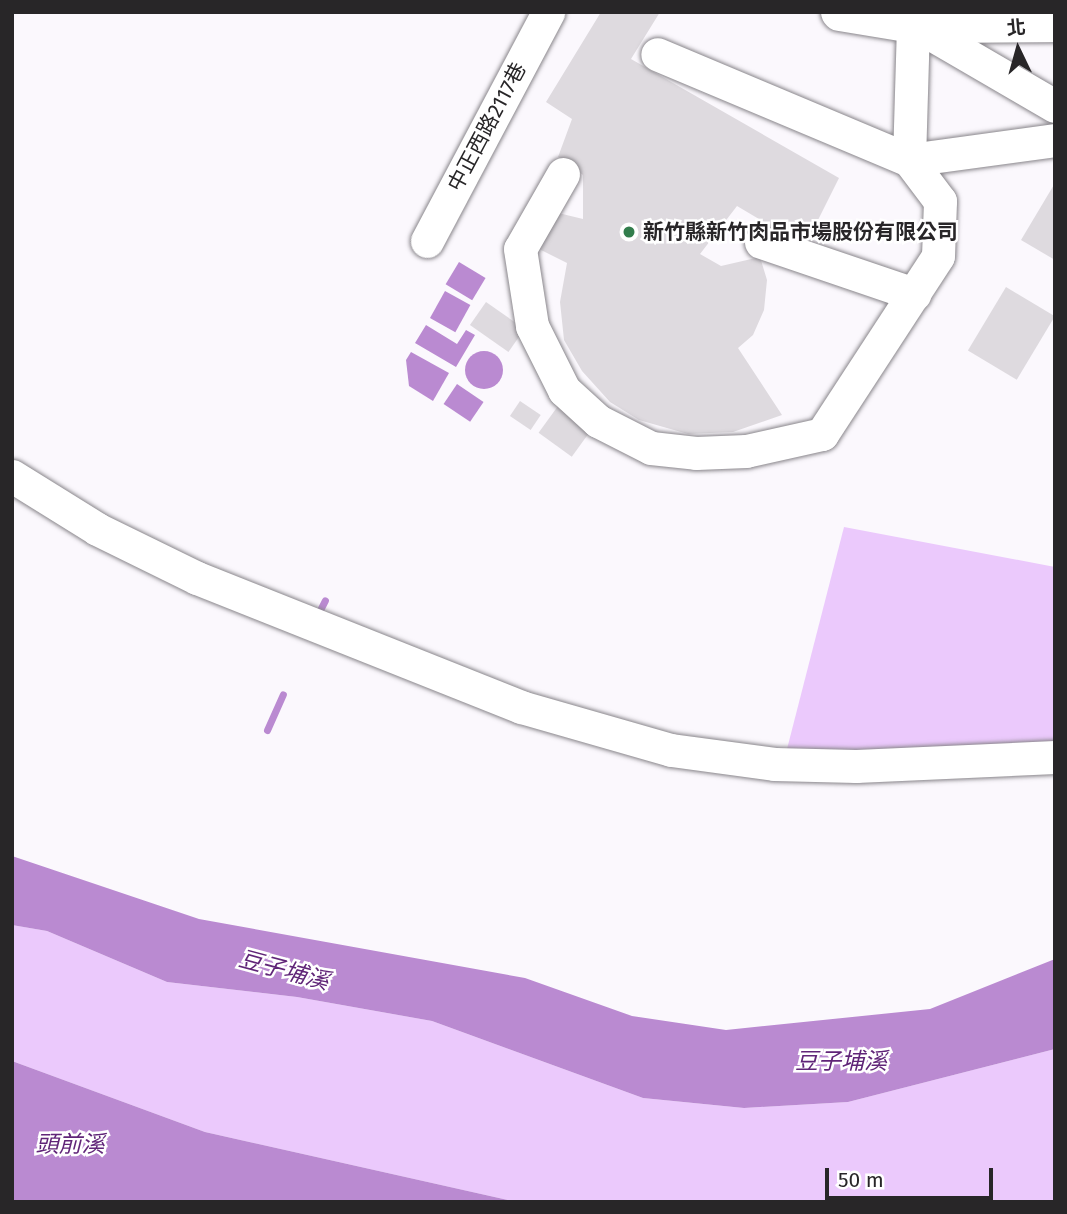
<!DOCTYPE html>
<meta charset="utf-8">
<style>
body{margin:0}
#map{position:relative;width:1067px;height:1214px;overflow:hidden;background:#fbf8fd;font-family:"Fira Sans","Noto Sans TC",sans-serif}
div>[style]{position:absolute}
.green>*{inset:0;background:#ebc9fc}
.water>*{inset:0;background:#ba8ad1;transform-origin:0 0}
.round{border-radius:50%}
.stream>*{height:7px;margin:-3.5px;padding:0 3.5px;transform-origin:3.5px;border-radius:3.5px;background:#ba8ad1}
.building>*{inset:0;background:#dedadf;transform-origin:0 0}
.roads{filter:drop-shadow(0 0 2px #89868b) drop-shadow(0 0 2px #89868b)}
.minor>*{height:33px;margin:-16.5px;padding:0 16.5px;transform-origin:16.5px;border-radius:16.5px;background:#fff}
.major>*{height:38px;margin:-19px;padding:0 19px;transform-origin:19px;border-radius:19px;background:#fff}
.dots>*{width:19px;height:19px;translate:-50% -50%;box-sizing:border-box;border:4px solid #fff;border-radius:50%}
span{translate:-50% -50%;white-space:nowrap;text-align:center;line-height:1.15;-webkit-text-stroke:5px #fff;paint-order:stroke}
.street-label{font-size:21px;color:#282628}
.poi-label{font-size:21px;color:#282628;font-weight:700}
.left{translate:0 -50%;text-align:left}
.water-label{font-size:23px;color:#602578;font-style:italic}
.frame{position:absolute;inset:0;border:14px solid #282628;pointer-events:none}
.north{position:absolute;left:983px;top:14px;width:70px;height:70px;-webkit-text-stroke:5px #fff;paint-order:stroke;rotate:355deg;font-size:19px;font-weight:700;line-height:28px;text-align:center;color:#282628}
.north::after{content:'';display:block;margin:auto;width:24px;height:32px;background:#282628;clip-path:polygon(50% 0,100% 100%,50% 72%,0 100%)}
.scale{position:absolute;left:825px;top:1168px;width:168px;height:32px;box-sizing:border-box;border:4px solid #282628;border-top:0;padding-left:9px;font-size:21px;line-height:24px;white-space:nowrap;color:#282628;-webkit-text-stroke:5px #fff;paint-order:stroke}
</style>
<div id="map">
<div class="green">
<div style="clip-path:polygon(844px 527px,1055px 567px,1055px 748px,878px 756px,787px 749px)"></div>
<div style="clip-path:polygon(12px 925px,47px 931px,167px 982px,297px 997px,432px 1021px,643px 1098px,744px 1108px,848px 1102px,1055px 1049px,1055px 1202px,517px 1202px,205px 1132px,12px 1061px)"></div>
</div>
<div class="water">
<div style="left:459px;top:262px;width:31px;height:26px;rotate:31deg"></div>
<div style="left:445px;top:291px;width:29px;height:31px;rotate:29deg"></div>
<div style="clip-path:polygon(426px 325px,457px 344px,466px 330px,475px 335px,456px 367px,415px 343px)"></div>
<div class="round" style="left:465px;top:351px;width:38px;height:38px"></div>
<div style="clip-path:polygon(411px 352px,449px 373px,433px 401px,409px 386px,406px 360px)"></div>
<div style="left:457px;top:384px;width:32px;height:24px;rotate:34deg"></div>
<div style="clip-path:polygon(12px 856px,199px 919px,525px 978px,632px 1016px,726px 1030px,930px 1009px,1055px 959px,1055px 1049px,848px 1102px,744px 1108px,643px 1098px,432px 1021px,297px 997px,167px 982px,47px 931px,12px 925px)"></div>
<div style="clip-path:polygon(12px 1061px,205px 1132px,517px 1202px,12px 1202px)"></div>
</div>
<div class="stream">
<div style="left:319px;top:612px;width:13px;rotate:-63deg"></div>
<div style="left:267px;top:730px;width:39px;rotate:-66deg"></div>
</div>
<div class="building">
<div style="clip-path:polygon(601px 12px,660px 12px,631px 59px,839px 178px,805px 246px,737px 206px,700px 254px,721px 266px,760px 257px,767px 280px,764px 310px,753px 335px,738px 348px,782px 415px,733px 432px,688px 434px,639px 420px,610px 402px,582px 371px,564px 340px,560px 302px,567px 263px,535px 247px,550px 211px,583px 219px,583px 175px,558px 157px,572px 119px,546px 102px)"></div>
<div style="clip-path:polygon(1055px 183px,1055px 260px,1021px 240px)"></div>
<div style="left:1006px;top:287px;width:57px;height:74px;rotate:31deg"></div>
<div style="left:486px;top:302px;width:47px;height:28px;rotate:35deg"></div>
<div style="left:520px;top:401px;width:25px;height:18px;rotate:34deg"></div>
<div style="left:558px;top:406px;width:41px;height:33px;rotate:36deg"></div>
</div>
<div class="roads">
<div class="minor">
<div style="left:907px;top:20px;width:171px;rotate:30.2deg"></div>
<div style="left:909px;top:160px;width:147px;rotate:-7.8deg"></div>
<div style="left:909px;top:160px;width:136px;rotate:-88.3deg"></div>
<div style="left:563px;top:174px;width:86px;rotate:119.8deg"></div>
<div style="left:520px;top:249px;width:78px;rotate:81.1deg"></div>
<div style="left:532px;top:326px;width:72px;rotate:63.4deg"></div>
<div style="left:564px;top:390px;width:46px;rotate:42.4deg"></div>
<div style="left:598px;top:421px;width:59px;rotate:27deg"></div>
<div style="left:651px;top:448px;width:45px;rotate:6.3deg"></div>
<div style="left:696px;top:453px;width:50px;rotate:-2.3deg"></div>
<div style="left:746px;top:451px;width:78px;rotate:-12.6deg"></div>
<div style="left:822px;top:434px;width:212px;rotate:-56.9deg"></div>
<div style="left:938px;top:256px;width:55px;rotate:-87.9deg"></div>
<div style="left:940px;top:201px;width:51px;rotate:-127.1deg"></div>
<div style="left:909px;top:160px;width:273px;rotate:-157.2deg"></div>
<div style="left:427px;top:241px;width:259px;rotate:-62.1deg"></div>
<div style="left:761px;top:242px;width:162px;rotate:18.8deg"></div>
<div style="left:12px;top:476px;width:100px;rotate:31.9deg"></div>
<div style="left:97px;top:529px;width:111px;rotate:26.1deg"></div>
<div style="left:197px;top:578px;width:349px;rotate:21.7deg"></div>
<div style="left:521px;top:707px;width:156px;rotate:16deg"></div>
<div style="left:671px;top:750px;width:104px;rotate:7.7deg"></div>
<div style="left:774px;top:764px;width:82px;rotate:1.4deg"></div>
<div style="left:856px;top:766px;width:199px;rotate:-2.6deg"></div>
</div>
<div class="major">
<div style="left:840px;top:12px;width:74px;rotate:9.3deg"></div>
<div style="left:913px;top:24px;width:142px;rotate:-0.4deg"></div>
</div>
</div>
<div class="dots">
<div style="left:629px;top:232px;background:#327d4c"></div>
</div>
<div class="street-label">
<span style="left:487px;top:127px;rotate:-62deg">中正西路2117巷</span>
</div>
<div class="poi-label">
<span class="left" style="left:643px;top:232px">新竹縣新竹肉品市場股份有限公司</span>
</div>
<div class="water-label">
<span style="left:284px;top:970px;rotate:15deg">豆子埔溪</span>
<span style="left:841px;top:1061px">豆子埔溪</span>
<span style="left:70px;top:1144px">頭前溪</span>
</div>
<div class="frame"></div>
<div class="north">北</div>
<div class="scale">50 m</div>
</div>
